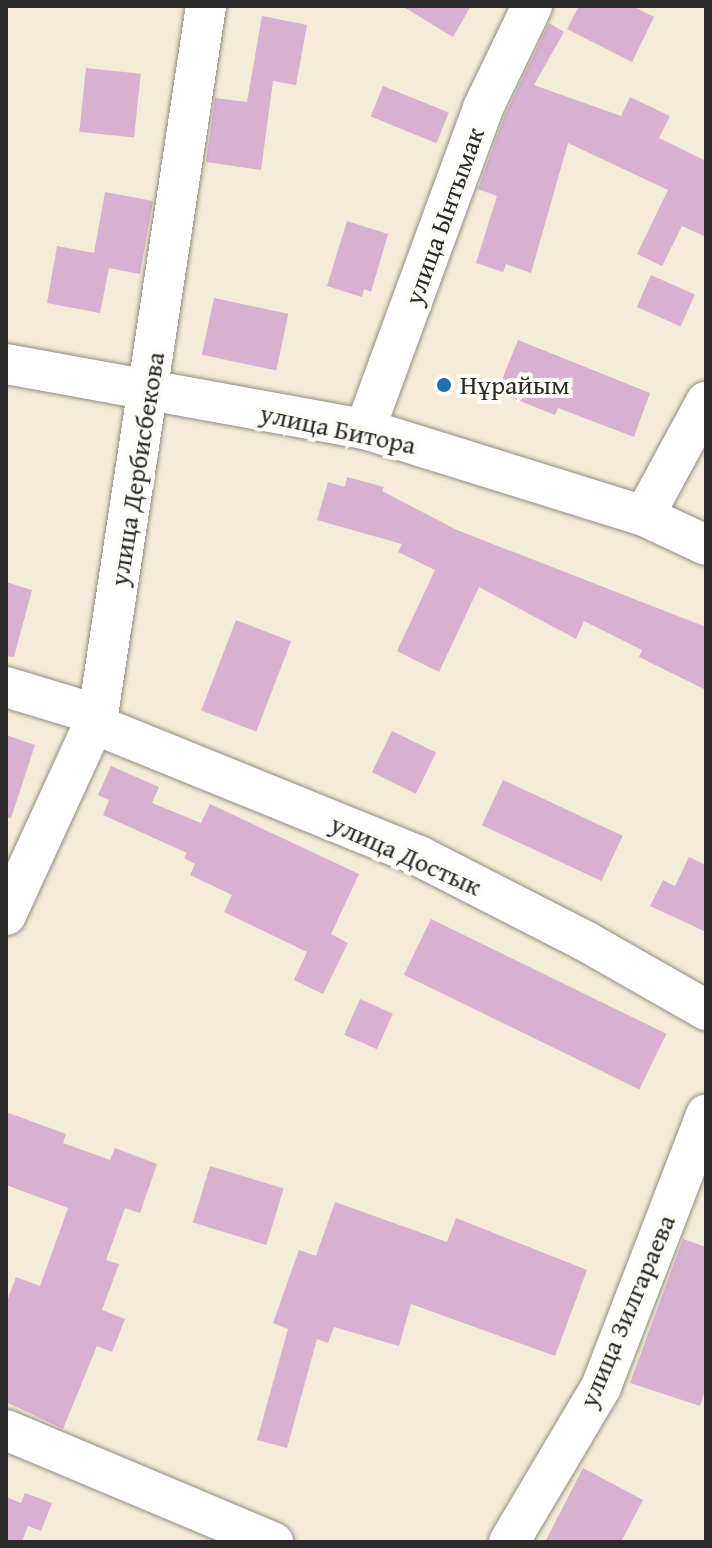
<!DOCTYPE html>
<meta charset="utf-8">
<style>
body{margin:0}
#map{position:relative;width:712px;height:1548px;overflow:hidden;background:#f4ecd8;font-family:"Gentium Book Plus",serif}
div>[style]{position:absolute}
.building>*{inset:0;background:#d7b1cf;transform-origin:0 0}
.roads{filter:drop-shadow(0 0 2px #908c82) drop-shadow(0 0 2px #908c82)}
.minor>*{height:40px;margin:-20px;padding:0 20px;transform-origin:20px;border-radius:20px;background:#fff}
.dots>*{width:22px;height:22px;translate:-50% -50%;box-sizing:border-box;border:4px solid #fdfcf7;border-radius:50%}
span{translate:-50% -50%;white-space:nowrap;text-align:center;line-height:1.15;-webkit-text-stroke:8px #fdfcf7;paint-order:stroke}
.street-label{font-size:26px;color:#2b2b2b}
.poi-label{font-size:26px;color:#2b2b2b}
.left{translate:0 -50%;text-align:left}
.frame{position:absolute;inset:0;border:8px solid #2b2b2b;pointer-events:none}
</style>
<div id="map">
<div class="building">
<div style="clip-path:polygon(402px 6px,471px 6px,453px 37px)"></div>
<div style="clip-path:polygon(579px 6px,632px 6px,654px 17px,632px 62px,567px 29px)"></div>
<div style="clip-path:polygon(262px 16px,307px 25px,296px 85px,273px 81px,261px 170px,206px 162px,215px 98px,247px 102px)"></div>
<div style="clip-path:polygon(549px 23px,564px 32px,534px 85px,621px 116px,630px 97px,670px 116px,659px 138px,706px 161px,706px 237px,682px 226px,662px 266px,637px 254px,668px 190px,568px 143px,531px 273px,506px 264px,503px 272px,476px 263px,497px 196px,478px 189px,504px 117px)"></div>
<div style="left:86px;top:68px;width:55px;height:64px;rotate:6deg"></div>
<div style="left:383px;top:86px;width:71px;height:33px;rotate:22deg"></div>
<div style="clip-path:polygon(105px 192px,153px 201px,140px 274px,109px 268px,100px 313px,47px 303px,57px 246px,94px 253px)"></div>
<div style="clip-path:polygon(347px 221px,388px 234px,371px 292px,364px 289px,362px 297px,327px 286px)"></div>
<div style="left:651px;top:275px;width:48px;height:35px;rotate:24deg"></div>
<div style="left:214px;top:298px;width:76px;height:58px;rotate:12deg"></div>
<div style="clip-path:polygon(518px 340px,650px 393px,634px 437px,558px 408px,555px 415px,497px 392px)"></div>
<div style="clip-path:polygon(347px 477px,384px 487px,382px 491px,457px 530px,706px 627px,706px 690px,639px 657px,642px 650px,584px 621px,576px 639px,479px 587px,439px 672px,397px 651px,435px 570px,398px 552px,402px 544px,317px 520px,328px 482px,345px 487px)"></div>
<div style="clip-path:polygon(6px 582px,32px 590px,14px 657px,6px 656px)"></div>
<div style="left:236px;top:620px;width:59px;height:97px;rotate:21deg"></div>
<div style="left:392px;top:731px;width:49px;height:46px;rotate:26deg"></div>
<div style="clip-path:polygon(6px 735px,35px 745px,11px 818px,6px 818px)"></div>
<div style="clip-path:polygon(111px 766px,159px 787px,152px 803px,201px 823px,210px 804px,359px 874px,331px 934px,348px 943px,323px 994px,294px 980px,307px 952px,224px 912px,232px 895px,190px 875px,195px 864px,184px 858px,187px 853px,103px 815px,109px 800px,98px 795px)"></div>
<div style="left:503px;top:780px;width:132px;height:50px;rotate:25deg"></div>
<div style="clip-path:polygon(689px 857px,706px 865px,706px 932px,650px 906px,663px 880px,675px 886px)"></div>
<div style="left:431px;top:919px;width:262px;height:62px;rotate:26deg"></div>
<div style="left:360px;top:999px;width:36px;height:39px;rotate:24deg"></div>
<div style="clip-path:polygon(6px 1112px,66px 1134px,63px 1143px,110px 1160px,115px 1148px,157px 1164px,140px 1213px,125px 1208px,106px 1260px,119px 1264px,102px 1310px,125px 1319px,112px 1352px,97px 1346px,63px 1429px,6px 1402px,6px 1304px,16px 1277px,40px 1286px,68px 1208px,6px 1185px)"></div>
<div style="left:210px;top:1166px;width:77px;height:59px;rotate:17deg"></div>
<div style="clip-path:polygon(335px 1202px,447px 1242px,456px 1218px,587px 1270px,555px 1356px,411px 1304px,399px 1346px,334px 1327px,328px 1343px,317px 1339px,287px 1448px,257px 1440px,288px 1329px,273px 1323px,299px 1250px,316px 1256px)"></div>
<div style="clip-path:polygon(683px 1239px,706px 1247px,706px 1387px,700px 1406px,630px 1383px)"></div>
<div style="clip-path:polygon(583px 1468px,643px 1500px,621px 1542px,545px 1542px)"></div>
<div style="clip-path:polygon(25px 1493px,52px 1503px,41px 1531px,28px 1526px,22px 1542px,6px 1542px,6px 1497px,21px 1503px)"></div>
</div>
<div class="roads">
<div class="minor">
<div style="left:6px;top:364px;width:365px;rotate:10.3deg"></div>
<div style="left:365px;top:429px;width:292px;rotate:17.3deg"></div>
<div style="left:644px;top:516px;width:68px;rotate:25.1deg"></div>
<div style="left:365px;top:429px;width:342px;rotate:-69.8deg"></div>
<div style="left:483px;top:108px;width:113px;rotate:-64.3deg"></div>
<div style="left:644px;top:516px;width:130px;rotate:-61.5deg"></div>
<div style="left:6px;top:687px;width:96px;rotate:16.9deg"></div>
<div style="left:94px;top:724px;width:353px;rotate:22.1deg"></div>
<div style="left:421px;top:857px;width:186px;rotate:27.1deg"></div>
<div style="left:587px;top:942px;width:137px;rotate:29.7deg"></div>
<div style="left:6px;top:915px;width:220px;rotate:-65.3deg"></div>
<div style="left:98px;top:715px;width:717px;rotate:-81.34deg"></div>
<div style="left:6px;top:1430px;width:290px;rotate:22.8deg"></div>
<div style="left:509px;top:1542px;width:180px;rotate:-59.3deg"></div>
<div style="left:601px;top:1387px;width:292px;rotate:-68.9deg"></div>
</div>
</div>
<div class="dots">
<div style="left:444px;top:385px;background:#1f6fb2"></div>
</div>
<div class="street-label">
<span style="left:444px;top:216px;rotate:-70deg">улица Ынтымак</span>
<span style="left:338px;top:429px;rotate:12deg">улица Битора</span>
<span style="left:137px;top:469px;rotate:-81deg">улица Дербисбекова</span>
<span style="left:406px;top:855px;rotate:24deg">улица Достык</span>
<span style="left:627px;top:1311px;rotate:-67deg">улица Зилгараева</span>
</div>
<div class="poi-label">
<span class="left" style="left:460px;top:385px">Нұрайым</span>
</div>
<div class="frame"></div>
</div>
